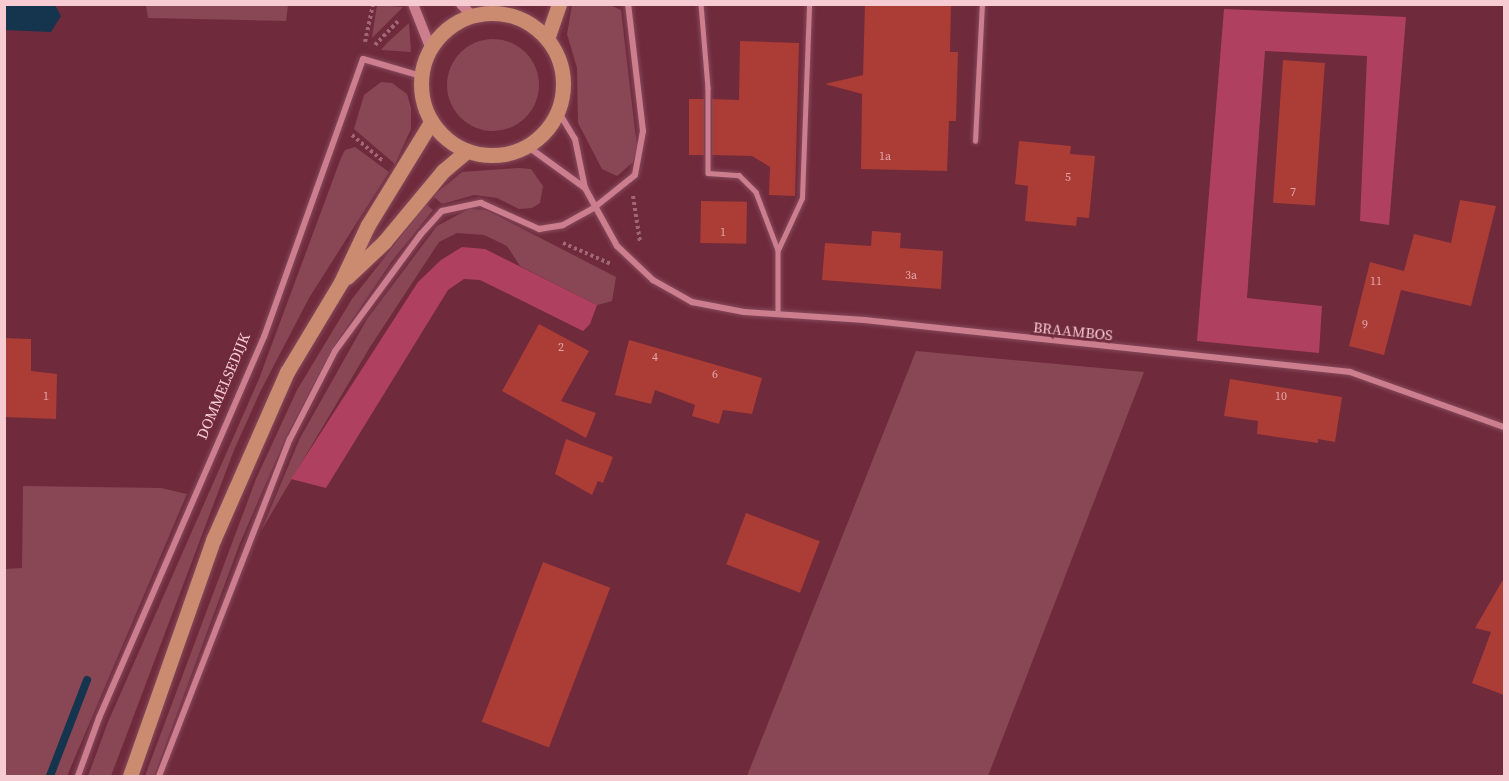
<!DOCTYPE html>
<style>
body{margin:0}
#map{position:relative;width:1509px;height:781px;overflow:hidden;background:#6f2a3c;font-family:"Source Serif 4",serif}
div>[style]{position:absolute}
.green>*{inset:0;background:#894756}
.round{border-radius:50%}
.forest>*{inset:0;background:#b0405f}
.water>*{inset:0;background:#15344d}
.stream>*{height:8px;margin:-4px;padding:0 4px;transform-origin:4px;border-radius:4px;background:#15344d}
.building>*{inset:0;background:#ab3c36;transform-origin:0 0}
.path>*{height:4px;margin-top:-2px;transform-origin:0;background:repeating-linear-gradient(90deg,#a26775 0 3px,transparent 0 6px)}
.roads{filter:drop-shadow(0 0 2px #854a5b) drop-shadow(0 0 2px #854a5b)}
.service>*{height:4.5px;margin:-2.25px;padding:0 2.25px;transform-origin:2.25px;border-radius:2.25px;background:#cc7e8e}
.minor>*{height:6px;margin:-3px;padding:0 3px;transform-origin:3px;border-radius:3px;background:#cc7e8e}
.tertiary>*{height:10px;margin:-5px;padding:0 5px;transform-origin:5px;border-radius:5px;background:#cc7e8e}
.primary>*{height:15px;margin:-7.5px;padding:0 7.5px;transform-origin:7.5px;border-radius:7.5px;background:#cb8b70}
.primary>.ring{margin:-7.5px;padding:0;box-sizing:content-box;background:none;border:15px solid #cb8b70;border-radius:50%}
span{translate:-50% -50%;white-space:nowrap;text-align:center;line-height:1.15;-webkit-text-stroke:5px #6f2a3c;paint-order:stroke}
.number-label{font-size:12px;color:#e3a7ab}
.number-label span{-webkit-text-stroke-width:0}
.street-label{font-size:15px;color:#f6cbd2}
.frame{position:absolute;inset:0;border:6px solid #f6cbd2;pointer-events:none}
</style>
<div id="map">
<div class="green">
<div style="clip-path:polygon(146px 5px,146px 4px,288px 5px,286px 21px,148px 18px)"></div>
<div style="clip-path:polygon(377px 5px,403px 7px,372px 38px,374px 24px)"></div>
<div style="clip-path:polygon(572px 5px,610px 5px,621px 10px,637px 147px,633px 162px,617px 176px,602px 169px,578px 123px,577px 68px,567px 34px)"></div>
<div style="clip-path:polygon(409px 23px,411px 52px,381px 50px,387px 43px)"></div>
<div class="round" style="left:447px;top:39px;width:92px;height:92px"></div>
<div style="clip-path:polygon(381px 82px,392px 83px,407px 94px,411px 108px,411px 129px,395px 164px,354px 129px,364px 95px)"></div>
<div style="clip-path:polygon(355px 147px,389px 172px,309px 298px,260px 392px,234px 450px,111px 776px,88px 776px,108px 722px,259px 379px,341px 158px,345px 150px)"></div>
<div style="clip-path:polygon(518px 168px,531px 169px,543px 186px,540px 203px,532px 208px,519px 209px,497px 198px,474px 195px,442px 204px,433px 196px,462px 172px)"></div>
<div style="clip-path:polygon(426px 204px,433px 210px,392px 261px,332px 349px,287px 435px,240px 543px,154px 776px,145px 776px,256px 479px,297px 390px,352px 299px)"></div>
<div style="clip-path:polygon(469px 209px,486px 210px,616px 277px,612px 301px,597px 305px,520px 266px,507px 246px,484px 235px,457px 233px,439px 242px,370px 347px,261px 531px,300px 438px,367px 319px,437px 226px)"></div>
<div style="clip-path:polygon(916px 351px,1144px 372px,988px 776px,747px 776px)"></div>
<div style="clip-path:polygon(23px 486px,161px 488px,187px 494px,67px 776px,5px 776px,5px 569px,22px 568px)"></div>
</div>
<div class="forest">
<div style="clip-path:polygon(1224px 9px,1406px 17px,1389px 225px,1360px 221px,1367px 56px,1265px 51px,1247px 298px,1322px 306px,1319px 353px,1197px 341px)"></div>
<div style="clip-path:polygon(462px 247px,485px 249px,597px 305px,590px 324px,583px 331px,480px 280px,464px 279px,448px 290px,326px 488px,291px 479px,418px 282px,441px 260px)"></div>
</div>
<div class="water">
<div style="clip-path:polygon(5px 4px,55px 5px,61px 16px,51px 32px,5px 30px)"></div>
</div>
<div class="stream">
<div style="left:50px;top:776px;width:103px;rotate:-68.9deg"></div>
</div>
<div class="building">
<div style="clip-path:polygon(865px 4px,951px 4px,950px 52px,958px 52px,956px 121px,949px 121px,947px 171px,861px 169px,862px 94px,825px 84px,863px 75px)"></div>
<div style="clip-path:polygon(740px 41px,799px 43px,795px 196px,769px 195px,770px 167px,752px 156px,712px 155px,712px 99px,739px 100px)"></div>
<div style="left:1283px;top:60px;width:42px;height:143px;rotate:4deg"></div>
<div style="left:689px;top:99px;width:15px;height:56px"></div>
<div style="clip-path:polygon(1019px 141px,1071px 146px,1070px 154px,1095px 156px,1089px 218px,1077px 217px,1076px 226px,1025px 221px,1028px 186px,1015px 184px)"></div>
<div style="clip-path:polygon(1460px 200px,1496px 206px,1471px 306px,1401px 290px,1384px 355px,1349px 346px,1370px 262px,1404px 271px,1414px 234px,1451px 243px)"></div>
<div style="left:701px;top:201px;width:46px;height:42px;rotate:1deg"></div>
<div style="clip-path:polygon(872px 231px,901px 233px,900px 248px,943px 251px,941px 289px,822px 280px,825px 243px,871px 246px)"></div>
<div style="clip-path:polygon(539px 324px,589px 351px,561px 401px,596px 413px,586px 438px,502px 391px)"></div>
<div style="clip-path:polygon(4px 338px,31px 339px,31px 371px,57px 374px,56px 419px,4px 417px)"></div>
<div style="clip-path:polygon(629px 340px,762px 378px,752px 414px,723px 410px,719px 424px,692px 416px,695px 405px,655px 390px,651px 404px,615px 395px)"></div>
<div style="clip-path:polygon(1230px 379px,1342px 397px,1335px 442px,1318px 439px,1318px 443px,1257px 434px,1258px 421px,1224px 416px)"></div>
<div style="clip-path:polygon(566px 439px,613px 457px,603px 483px,598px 481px,592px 495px,555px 474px)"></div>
<div style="left:746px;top:513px;width:79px;height:55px;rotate:21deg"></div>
<div style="left:543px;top:562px;width:72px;height:171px;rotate:21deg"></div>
<div style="clip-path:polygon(1504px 578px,1504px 695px,1472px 683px,1491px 632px,1475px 628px)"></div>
</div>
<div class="path">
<div style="left:365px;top:42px;width:39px;rotate:-78deg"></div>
<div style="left:375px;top:45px;width:35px;rotate:-46deg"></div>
<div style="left:352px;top:135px;width:40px;rotate:40deg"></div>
<div style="left:633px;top:196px;width:47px;rotate:81.3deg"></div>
<div style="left:563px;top:243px;width:52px;rotate:23.6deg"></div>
</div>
<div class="roads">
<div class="service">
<div style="left:701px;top:4px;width:84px;rotate:85.2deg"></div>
<div style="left:708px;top:88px;width:85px;rotate:90deg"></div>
<div style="left:708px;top:173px;width:31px;rotate:4deg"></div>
<div style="left:739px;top:175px;width:24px;rotate:45deg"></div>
<div style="left:756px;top:192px;width:62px;rotate:69.2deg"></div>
<div style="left:778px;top:250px;width:64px;rotate:90deg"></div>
<div style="left:975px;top:141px;width:137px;rotate:-87.1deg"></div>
<div style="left:778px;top:250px;width:57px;rotate:-65.2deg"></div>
<div style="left:802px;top:198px;width:194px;rotate:-87.9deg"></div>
</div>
<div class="minor">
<div style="left:558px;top:111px;width:33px;rotate:59deg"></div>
<div style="left:575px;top:139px;width:50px;rotate:78.5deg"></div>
<div style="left:585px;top:188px;width:66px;rotate:61.1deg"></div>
<div style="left:617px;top:246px;width:50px;rotate:43.4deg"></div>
<div style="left:653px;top:280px;width:45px;rotate:29.4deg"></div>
<div style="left:692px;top:302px;width:53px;rotate:10.9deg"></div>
<div style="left:744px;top:312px;width:121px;rotate:3.8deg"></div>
<div style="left:865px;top:320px;width:488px;rotate:6.1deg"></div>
<div style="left:1350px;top:372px;width:164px;rotate:19.7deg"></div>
<div style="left:527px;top:146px;width:72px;rotate:35.9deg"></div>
<div style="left:78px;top:776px;width:62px;rotate:-70.1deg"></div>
<div style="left:99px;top:718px;width:415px;rotate:-66.6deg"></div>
<div style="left:264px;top:337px;width:295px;rotate:-70.4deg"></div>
<div style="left:363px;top:59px;width:60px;rotate:16.3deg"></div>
<div style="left:159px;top:776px;width:362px;rotate:-68.8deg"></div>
<div style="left:290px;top:439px;width:99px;rotate:-62.9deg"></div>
<div style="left:335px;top:351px;width:145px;rotate:-53.7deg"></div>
<div style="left:421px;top:234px;width:31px;rotate:-48deg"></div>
<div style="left:442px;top:211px;width:40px;rotate:-12deg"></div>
<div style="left:481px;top:203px;width:64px;rotate:24.1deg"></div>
<div style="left:539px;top:229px;width:24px;rotate:-9deg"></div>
<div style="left:563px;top:225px;width:37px;rotate:-29deg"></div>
<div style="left:595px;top:207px;width:51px;rotate:-38.7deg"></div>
<div style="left:635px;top:175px;width:45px;rotate:-79.7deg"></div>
<div style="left:643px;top:131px;width:128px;rotate:-96.7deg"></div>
</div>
<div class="tertiary">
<div style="left:413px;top:4px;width:46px;rotate:68.4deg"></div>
<div style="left:461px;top:4px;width:16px;rotate:47deg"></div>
</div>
<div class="primary">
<div class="ring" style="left:421px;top:13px;width:127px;height:127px"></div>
<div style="left:547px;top:39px;width:37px;rotate:-71deg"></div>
<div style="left:347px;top:277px;width:51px;rotate:-43.4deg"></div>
<div style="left:384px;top:242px;width:92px;rotate:-50.3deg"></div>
<div style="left:443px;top:171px;width:31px;rotate:-40deg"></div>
<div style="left:130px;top:776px;width:252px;rotate:-70.6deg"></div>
<div style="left:214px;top:538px;width:181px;rotate:-66.3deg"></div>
<div style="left:287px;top:372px;width:105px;rotate:-59deg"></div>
<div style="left:341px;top:282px;width:63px;rotate:-64.7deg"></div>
<div style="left:368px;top:225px;width:121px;rotate:-58.5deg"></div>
</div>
</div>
<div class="number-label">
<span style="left:885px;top:157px">1a</span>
<span style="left:1068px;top:178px">5</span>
<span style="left:1293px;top:193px">7</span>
<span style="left:723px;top:233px">1</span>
<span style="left:911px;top:276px">3a</span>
<span style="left:1376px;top:282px">11</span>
<span style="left:1365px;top:325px">9</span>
<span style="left:561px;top:348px">2</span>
<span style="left:655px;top:358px">4</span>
<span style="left:715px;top:375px">6</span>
<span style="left:46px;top:397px">1</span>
<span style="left:1281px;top:397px">10</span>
</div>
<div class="street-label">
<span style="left:1073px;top:331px;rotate:6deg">BRAAMBOS</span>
<span style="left:223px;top:386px;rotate:-67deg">DOMMELSEDIJK</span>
</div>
<div class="frame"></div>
</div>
